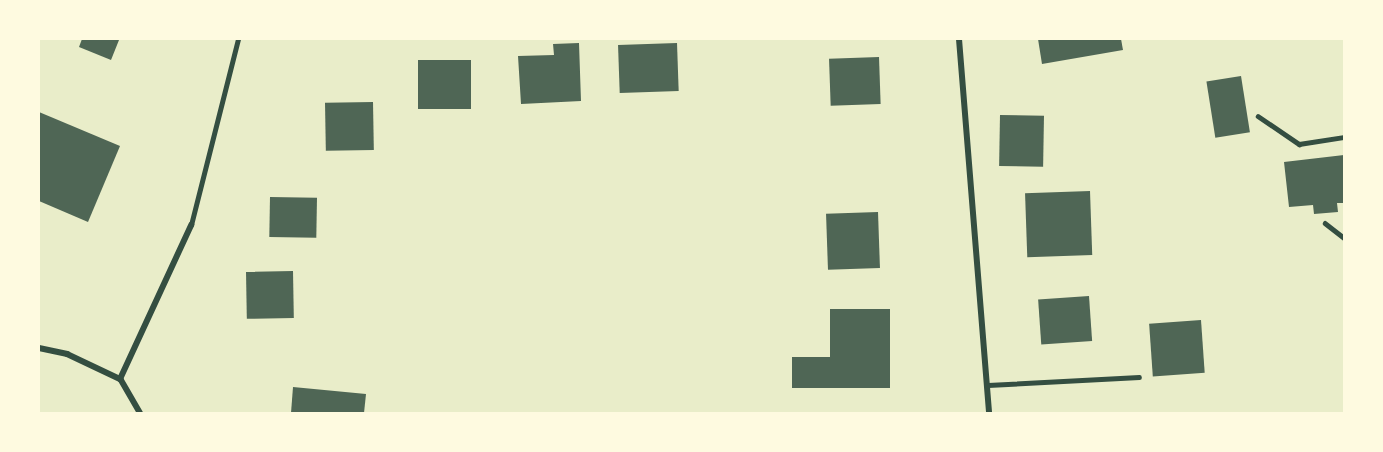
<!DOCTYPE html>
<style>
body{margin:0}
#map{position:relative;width:1383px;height:452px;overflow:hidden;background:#e9edc9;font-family:Rubik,sans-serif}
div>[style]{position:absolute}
.building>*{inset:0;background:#4f6655;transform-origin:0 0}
.service>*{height:4.5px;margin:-2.25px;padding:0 2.25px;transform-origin:2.25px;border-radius:2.25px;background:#344e41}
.minor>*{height:6px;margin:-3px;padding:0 3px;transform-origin:3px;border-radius:3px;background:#344e41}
span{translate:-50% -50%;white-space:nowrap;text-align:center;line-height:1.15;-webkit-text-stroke:6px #fefae0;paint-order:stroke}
.frame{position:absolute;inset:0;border:40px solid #fefae0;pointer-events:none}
</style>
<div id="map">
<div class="building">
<div style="clip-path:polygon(82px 39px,115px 39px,119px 40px,111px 60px,79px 47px)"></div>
<div style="clip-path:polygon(1038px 39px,1121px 39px,1123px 50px,1042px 64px)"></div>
<div style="clip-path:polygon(579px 43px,581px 101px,521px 104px,518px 56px,554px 55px,553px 44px)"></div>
<div style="left:677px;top:43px;width:48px;height:59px;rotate:88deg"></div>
<div style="left:879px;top:57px;width:47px;height:50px;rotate:88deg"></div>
<div style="left:418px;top:60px;width:53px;height:49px"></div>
<div style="left:1241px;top:76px;width:57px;height:35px;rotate:81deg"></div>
<div style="left:373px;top:102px;width:48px;height:48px;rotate:89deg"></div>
<div style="clip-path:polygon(39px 112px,120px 146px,88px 222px,39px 201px)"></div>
<div style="left:1000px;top:115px;width:44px;height:51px;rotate:1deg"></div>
<div style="clip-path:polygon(1344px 155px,1344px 203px,1337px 203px,1338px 212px,1314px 214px,1313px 205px,1289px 207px,1284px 162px)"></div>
<div style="left:1090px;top:191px;width:64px;height:65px;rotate:88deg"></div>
<div style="left:270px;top:197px;width:47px;height:40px;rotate:1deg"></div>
<div style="left:878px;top:212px;width:56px;height:52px;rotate:88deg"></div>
<div style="left:293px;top:271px;width:47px;height:47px;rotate:89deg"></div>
<div style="left:1089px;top:296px;width:45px;height:51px;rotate:86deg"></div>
<div style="clip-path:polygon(830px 309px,890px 309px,890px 388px,792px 388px,792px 357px,830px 357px)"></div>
<div style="left:1201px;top:320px;width:53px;height:52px;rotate:86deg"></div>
<div style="clip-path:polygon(293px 387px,366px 394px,364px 413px,291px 413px)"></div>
</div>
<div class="service">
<div style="left:1258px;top:116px;width:50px;rotate:34.3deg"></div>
<div style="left:1299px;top:144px;width:46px;rotate:-8.8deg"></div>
<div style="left:1325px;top:223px;width:24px;rotate:38deg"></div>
<div style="left:191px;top:225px;width:192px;rotate:-75.8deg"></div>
<div style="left:988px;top:385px;width:151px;rotate:-3deg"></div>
</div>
<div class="minor">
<div style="left:959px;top:39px;width:375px;rotate:85.4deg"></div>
<div style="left:39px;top:348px;width:29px;rotate:12deg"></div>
<div style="left:67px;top:354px;width:59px;rotate:25.3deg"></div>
<div style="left:140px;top:413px;width:39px;rotate:-120deg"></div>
<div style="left:120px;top:379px;width:170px;rotate:-65.2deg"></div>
</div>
<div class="frame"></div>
</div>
